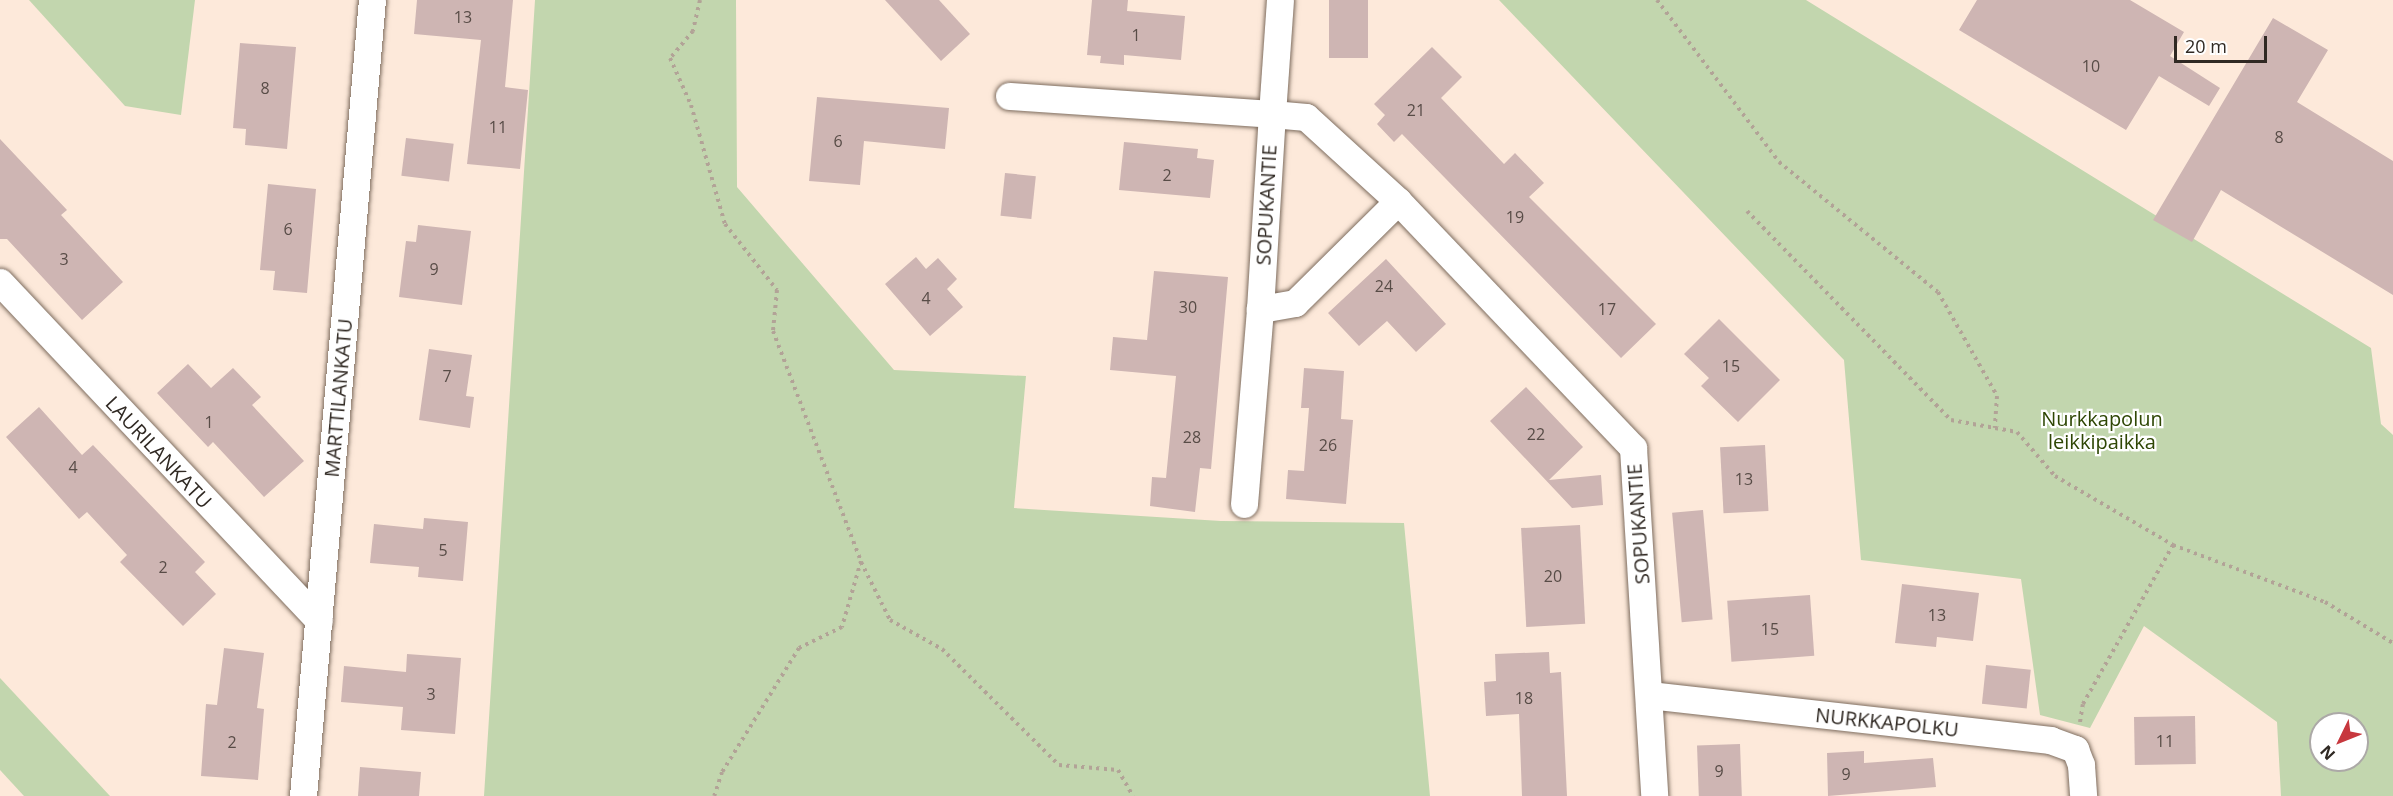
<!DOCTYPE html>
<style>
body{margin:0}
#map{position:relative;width:2393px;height:796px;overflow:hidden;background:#fde9da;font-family:"Open Sans",sans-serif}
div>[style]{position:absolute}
.green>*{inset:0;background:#c2d6ae}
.building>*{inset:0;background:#ceb5b3;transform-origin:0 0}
.path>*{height:4px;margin-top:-2px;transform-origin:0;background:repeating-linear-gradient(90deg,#b2a397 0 3px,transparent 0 7.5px)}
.roads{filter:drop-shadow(0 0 2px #7e6d5f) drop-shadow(0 0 2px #7e6d5f)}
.minor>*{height:27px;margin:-13.5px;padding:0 13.5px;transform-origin:13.5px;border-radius:13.5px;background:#fff}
span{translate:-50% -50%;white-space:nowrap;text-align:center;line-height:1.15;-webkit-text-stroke:4.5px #fff;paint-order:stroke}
.number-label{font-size:16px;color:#584c47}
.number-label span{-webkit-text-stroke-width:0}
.street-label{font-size:20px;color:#302923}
.park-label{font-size:20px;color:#2e4604}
.north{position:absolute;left:2309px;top:712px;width:60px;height:60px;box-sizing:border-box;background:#fff;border:2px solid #aca9a7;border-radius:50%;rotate:227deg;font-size:16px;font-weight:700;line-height:24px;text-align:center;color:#302923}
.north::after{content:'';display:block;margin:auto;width:21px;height:27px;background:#c7383e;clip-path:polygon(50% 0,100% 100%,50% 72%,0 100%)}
.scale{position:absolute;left:2174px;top:36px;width:93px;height:27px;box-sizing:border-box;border:3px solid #302923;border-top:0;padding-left:8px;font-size:18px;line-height:21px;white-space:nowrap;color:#302923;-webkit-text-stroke:4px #fff;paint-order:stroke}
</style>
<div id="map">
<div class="green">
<div style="clip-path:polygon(29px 0,195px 0,181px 115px,125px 106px)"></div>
<div style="clip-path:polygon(535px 0,736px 0,737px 187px,894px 370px,1026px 376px,1014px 508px,1221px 521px,1404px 523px,1430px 796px,484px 796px)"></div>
<div style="clip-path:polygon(evenodd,1499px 0,1806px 0,2371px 348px,2381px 424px,2393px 435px,2393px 796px,2281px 796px,2277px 722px,2144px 626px,2090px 728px,2040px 715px,2021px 579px,1861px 560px,1844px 360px,1499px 0,2321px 724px,2357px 724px,2357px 760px,2321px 760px,2321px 724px)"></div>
<div style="clip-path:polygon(0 678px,110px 796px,24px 796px,0 770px)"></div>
</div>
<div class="building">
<div style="clip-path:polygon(417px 0,513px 0,505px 87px,528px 90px,520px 169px,467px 164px,481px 40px,414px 34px)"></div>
<div style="clip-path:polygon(885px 0,939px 0,970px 34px,941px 61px)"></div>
<div style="clip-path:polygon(1092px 0,1128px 0,1127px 11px,1185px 16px,1181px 60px,1124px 55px,1124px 65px,1100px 63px,1101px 56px,1087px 55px)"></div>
<div style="left:1329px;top:0;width:39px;height:58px"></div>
<div style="clip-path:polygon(1977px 0,2130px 0,2184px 32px,2170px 56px,2220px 88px,2209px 106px,2159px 76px,2126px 130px,1959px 30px)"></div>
<div style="clip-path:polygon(2273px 18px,2328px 50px,2297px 102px,2393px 161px,2393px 295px,2221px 190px,2192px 242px,2153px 220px)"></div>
<div style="clip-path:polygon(240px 43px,296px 47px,287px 149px,245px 145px,246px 129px,233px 128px)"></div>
<div style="clip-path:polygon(1432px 47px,1462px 77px,1441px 98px,1504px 164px,1515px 153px,1544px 183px,1529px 197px,1656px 324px,1621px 358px,1402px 134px,1394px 142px,1377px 124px,1385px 115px,1374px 104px)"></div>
<div style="clip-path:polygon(817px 97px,949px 108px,945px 149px,864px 141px,860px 185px,809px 181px)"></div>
<div style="left:406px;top:138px;width:48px;height:38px;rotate:7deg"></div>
<div style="clip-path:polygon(0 139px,67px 210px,61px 215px,123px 282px,82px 320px,7px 239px,0 239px)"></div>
<div style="clip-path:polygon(1124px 142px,1198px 149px,1197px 158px,1214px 160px,1210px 198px,1119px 190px)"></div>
<div style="left:1005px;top:173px;width:31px;height:43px;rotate:6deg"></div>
<div style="clip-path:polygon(268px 184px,316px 189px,307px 293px,273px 290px,275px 271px,260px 270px)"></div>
<div style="clip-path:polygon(418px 225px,471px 231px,462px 305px,399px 297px,406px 241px,416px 242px)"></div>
<div style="clip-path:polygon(916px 257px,926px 269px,938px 258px,957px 279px,947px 289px,963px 307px,930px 336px,885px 284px)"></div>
<div style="clip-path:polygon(1386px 259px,1446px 324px,1416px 352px,1387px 321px,1359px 346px,1328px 313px)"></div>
<div style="clip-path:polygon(1154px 271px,1228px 277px,1211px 469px,1200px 468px,1195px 512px,1150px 506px,1152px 477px,1166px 478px,1176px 376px,1110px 370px,1113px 337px,1147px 340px)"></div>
<div style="clip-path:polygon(1719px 319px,1780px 380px,1738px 422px,1701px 386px,1709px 378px,1684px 354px)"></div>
<div style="clip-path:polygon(429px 349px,472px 355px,466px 396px,474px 397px,470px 428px,419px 420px)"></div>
<div style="clip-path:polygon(188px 364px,211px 388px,233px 368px,261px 397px,252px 405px,304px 461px,264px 497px,213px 442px,208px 447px,157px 393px)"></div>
<div style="clip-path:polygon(1304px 368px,1344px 371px,1341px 419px,1353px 420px,1346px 504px,1286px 499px,1288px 470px,1304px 471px,1309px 408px,1301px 408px)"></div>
<div style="clip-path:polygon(1526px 387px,1583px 447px,1549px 480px,1601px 475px,1603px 505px,1572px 508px,1490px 421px)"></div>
<div style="clip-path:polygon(39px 407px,82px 455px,93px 445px,205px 562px,195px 572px,216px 594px,183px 626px,120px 562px,127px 555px,87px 512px,79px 519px,6px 437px)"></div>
<div style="left:1765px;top:445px;width:66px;height:45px;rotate:87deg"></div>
<div style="left:1703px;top:510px;width:110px;height:31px;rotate:85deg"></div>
<div style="clip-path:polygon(424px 518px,468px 522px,463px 581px,418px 577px,419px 567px,370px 563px,374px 524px,423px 529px)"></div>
<div style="left:1580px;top:525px;width:99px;height:59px;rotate:87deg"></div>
<div style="clip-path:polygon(1902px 584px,1979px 593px,1973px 641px,1937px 637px,1936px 647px,1895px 643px)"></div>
<div style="left:1810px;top:595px;width:61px;height:83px;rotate:86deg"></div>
<div style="clip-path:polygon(224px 648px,264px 653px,257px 708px,264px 709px,258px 780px,201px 776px,206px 704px,217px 705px)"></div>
<div style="clip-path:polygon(1549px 652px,1550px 673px,1561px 672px,1567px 796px,1522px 796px,1519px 714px,1486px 716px,1484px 682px,1496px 681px,1495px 654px)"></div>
<div style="clip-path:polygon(407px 654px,461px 658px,455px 734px,401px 730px,403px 707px,341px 702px,344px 666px,406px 672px)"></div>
<div style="left:1986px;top:665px;width:45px;height:39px;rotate:6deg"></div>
<div style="left:2195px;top:716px;width:48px;height:61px;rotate:89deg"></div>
<div style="left:1740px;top:744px;width:52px;height:43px;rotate:88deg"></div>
<div style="clip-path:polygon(1864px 751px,1864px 763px,1933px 758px,1936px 787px,1828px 796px,1827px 753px)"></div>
<div style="clip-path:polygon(360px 767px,421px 772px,419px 796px,358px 796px)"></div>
</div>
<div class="path">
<div style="left:700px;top:0;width:32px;rotate:103deg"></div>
<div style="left:693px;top:31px;width:35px;rotate:130deg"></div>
<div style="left:670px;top:58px;width:51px;rotate:65.9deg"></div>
<div style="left:691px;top:105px;width:124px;rotate:74.1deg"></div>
<div style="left:725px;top:224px;width:84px;rotate:51.8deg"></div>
<div style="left:777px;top:290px;width:41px;rotate:95.6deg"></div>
<div style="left:773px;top:331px;width:246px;rotate:69.1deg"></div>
<div style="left:861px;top:561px;width:69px;rotate:106.1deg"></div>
<div style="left:842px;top:627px;width:48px;rotate:154deg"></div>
<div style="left:799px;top:648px;width:146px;rotate:121.8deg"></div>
<div style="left:722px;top:772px;width:25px;rotate:108deg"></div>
<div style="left:1657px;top:0;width:203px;rotate:53deg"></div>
<div style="left:1779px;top:162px;width:205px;rotate:39.3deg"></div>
<div style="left:1938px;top:292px;width:120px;rotate:60.4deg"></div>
<div style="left:1997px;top:396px;width:32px;rotate:94deg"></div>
<div style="left:1747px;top:211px;width:292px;rotate:45.7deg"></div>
<div style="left:1951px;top:420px;width:67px;rotate:10.3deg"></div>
<div style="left:2017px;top:432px;width:58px;rotate:49.2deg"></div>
<div style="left:2055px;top:476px;width:137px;rotate:30.3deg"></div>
<div style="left:2173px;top:545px;width:162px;rotate:20.6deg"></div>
<div style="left:2325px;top:602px;width:79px;rotate:31.1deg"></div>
<div style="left:861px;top:562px;width:65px;rotate:63.4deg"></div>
<div style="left:890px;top:620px;width:60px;rotate:29.1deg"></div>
<div style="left:942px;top:649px;width:165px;rotate:44.8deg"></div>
<div style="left:1059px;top:765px;width:59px;rotate:4.8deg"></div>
<div style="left:1118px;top:770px;width:30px;rotate:60deg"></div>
<div style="left:2080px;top:722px;width:18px;rotate:-81deg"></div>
<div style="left:2083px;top:704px;width:183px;rotate:-60.5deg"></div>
</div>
<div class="roads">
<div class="minor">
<div style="left:1009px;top:96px;width:264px;rotate:3.9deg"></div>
<div style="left:1272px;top:114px;width:114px;rotate:-86deg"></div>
<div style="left:1398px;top:201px;width:145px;rotate:135.3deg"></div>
<div style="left:1295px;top:303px;width:36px;rotate:170deg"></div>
<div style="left:1260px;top:309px;width:195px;rotate:-86.5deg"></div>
<div style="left:1272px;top:114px;width:34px;rotate:5deg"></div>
<div style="left:1306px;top:117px;width:125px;rotate:42.4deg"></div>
<div style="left:1398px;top:201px;width:341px;rotate:46.4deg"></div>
<div style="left:1633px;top:448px;width:349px;rotate:86.5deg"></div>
<div style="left:0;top:282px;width:465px;rotate:46.7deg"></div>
<div style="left:1244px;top:504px;width:196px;rotate:-85.3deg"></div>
<div style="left:1649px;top:695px;width:404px;rotate:6.4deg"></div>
<div style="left:2050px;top:740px;width:27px;rotate:20deg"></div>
<div style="left:2075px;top:749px;width:17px;rotate:69deg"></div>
<div style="left:2081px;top:765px;width:31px;rotate:86deg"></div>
<div style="left:303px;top:796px;width:799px;rotate:-85.05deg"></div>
</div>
</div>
<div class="number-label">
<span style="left:463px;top:17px">13</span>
<span style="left:1136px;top:35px">1</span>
<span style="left:2091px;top:66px">10</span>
<span style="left:265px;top:88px">8</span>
<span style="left:1416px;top:110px">21</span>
<span style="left:498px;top:127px">11</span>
<span style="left:2279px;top:137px">8</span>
<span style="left:838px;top:141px">6</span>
<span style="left:1167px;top:175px">2</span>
<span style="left:1515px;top:217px">19</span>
<span style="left:288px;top:229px">6</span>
<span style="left:64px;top:259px">3</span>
<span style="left:434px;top:269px">9</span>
<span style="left:1384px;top:286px">24</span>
<span style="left:926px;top:298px">4</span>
<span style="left:1188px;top:307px">30</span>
<span style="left:1607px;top:309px">17</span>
<span style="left:1731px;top:366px">15</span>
<span style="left:447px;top:376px">7</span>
<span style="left:209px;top:422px">1</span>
<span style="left:1536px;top:434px">22</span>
<span style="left:1192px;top:437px">28</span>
<span style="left:1328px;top:445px">26</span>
<span style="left:73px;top:467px">4</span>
<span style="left:1744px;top:479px">13</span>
<span style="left:443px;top:550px">5</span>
<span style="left:163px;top:567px">2</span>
<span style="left:1553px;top:576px">20</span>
<span style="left:1937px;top:615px">13</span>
<span style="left:1770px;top:629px">15</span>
<span style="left:431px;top:694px">3</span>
<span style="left:1524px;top:698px">18</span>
<span style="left:2165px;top:741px">11</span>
<span style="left:232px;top:742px">2</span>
<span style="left:1719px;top:771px">9</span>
<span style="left:1846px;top:774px">9</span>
</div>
<div class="street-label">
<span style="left:1266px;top:205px;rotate:-87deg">SOPUKANTIE</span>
<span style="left:338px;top:398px;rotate:-85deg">MARTTILANKATU</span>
<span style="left:159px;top:452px;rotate:47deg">LAURILANKATU</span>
<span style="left:1638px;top:524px;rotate:-94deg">SOPUKANTIE</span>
<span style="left:1887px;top:722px;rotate:6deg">NURKKAPOLKU</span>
</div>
<div class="park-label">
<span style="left:2102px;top:430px">Nurkkapolun<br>leikkipaikka</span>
</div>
<div class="north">N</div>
<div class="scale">20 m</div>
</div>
